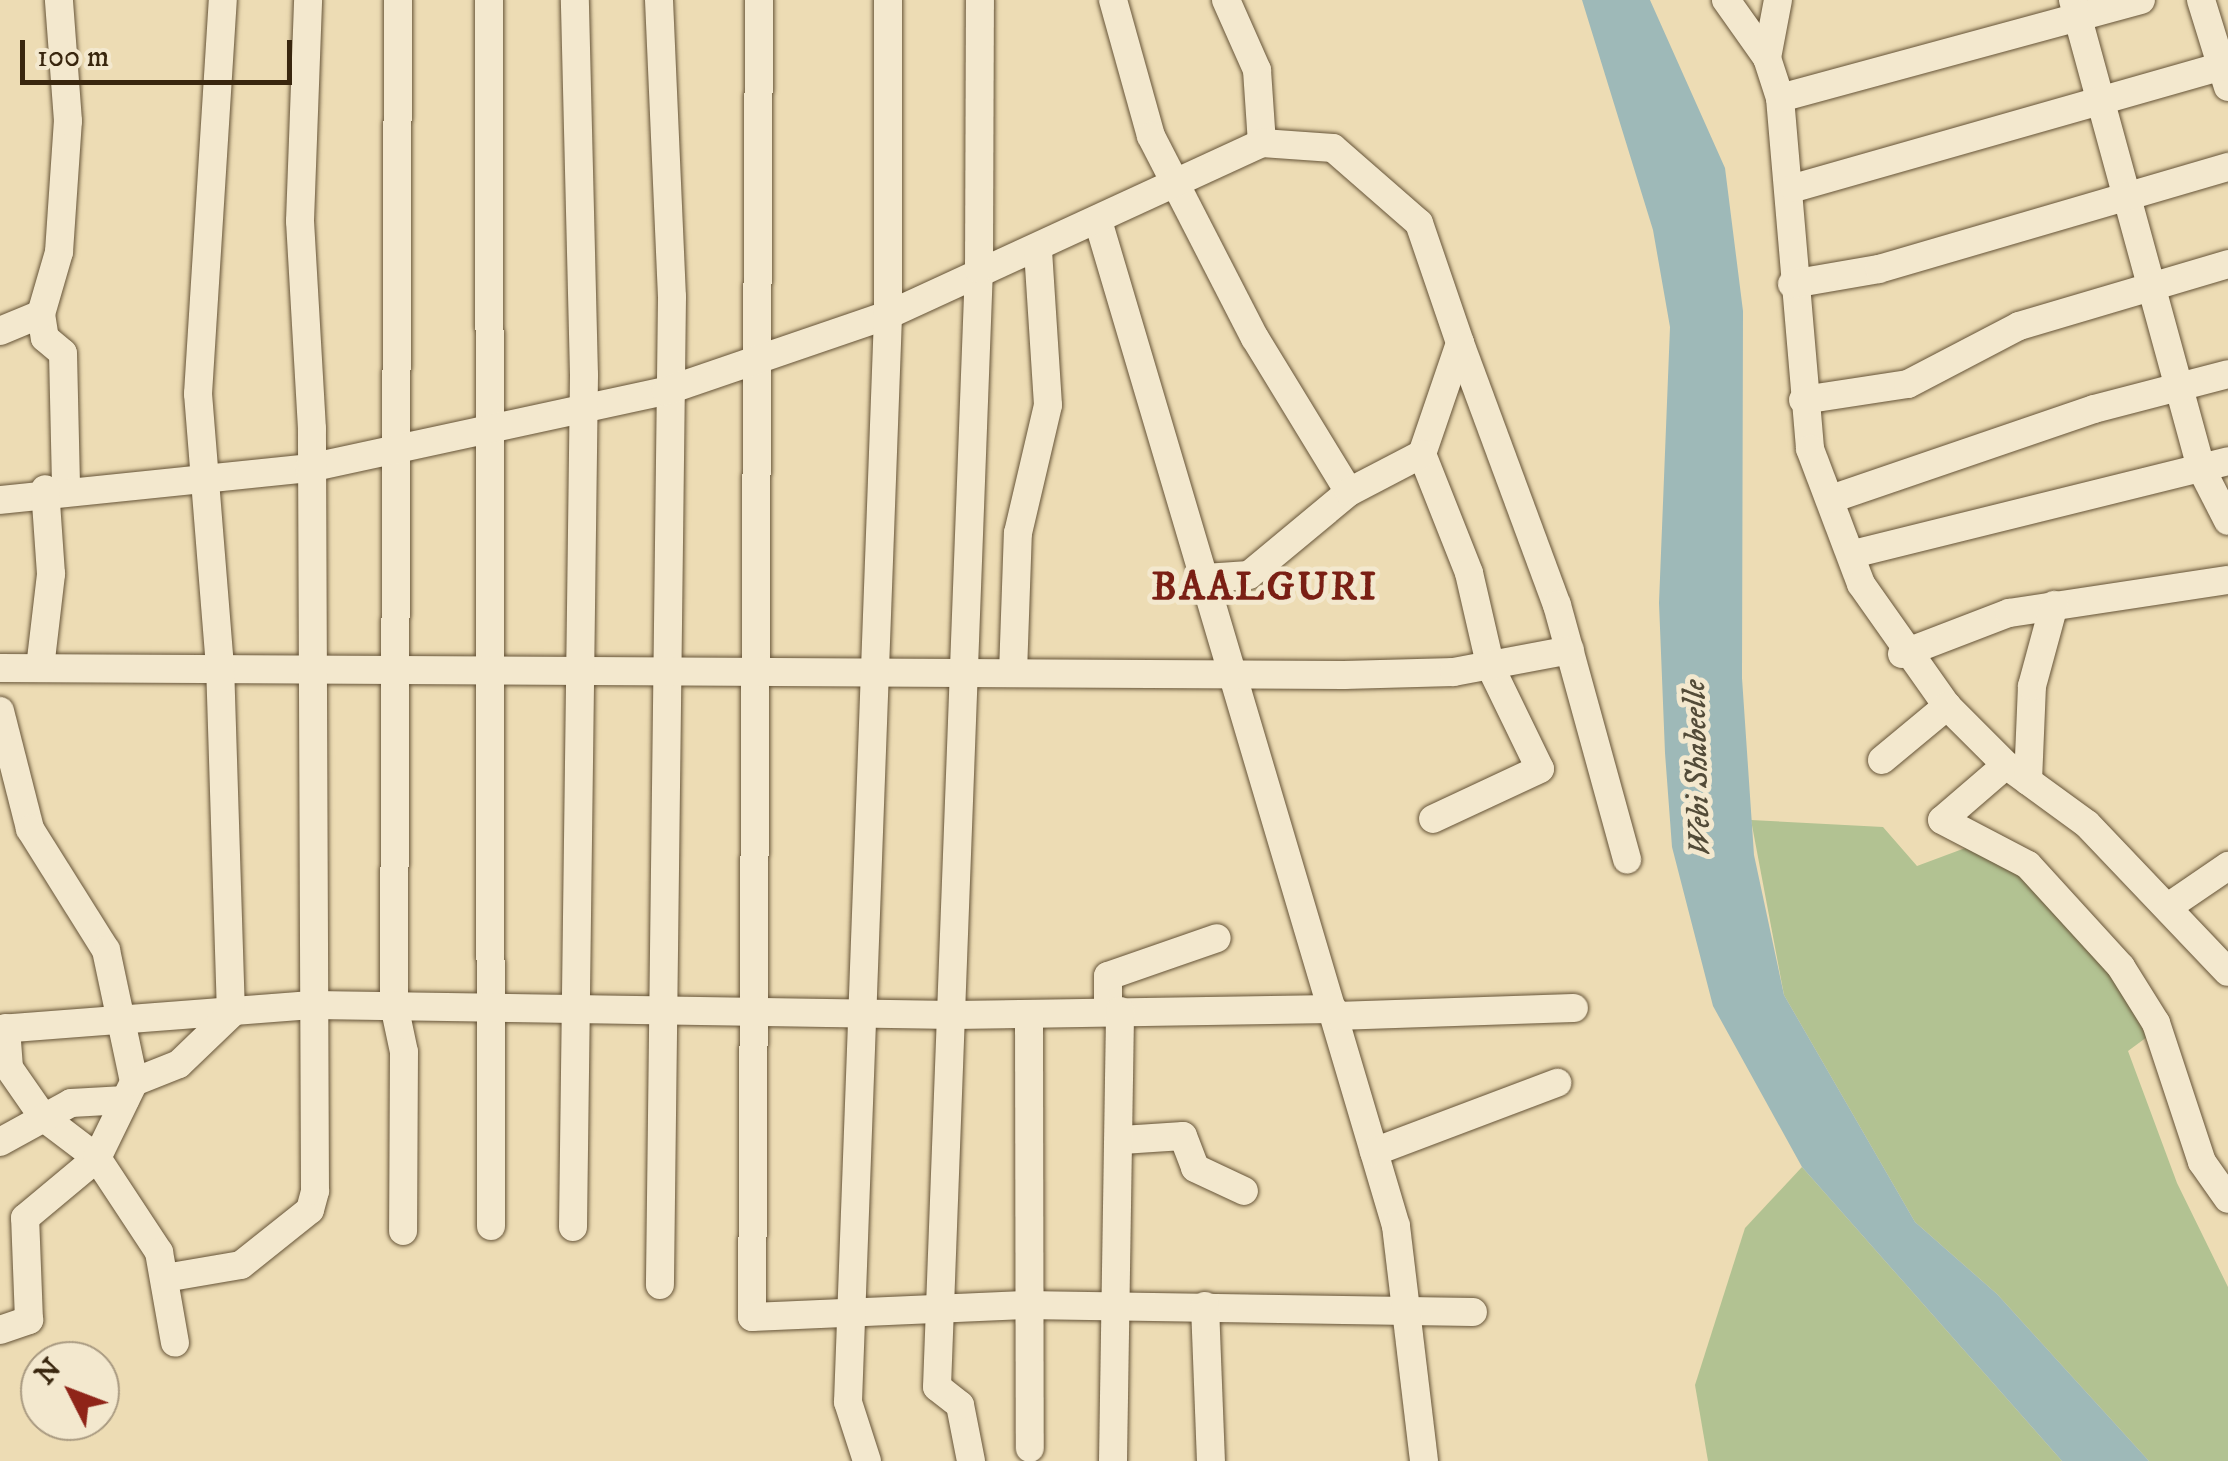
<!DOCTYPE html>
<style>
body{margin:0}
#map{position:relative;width:2228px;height:1461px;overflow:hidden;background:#eddcb4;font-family:"IM FELL DW Pica",serif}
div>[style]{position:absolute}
.green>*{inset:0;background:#b2c292}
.water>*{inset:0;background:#9eb9b8}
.roads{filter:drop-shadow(0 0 2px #665438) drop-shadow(0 0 2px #665438)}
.minor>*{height:28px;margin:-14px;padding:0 14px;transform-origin:14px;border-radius:14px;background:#f3e8ce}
span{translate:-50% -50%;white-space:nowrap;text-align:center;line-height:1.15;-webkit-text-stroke:10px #f3e8ce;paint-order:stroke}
.water-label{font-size:32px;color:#524b38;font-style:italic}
.district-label{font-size:40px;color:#7a1f14;font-weight:700;letter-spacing:2.5px}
.north{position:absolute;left:20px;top:1341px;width:100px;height:100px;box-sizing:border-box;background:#f3e8ce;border:2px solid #a99a81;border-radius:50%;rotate:312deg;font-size:28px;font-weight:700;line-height:40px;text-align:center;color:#39260e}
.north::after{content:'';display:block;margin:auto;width:35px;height:45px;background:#8f2418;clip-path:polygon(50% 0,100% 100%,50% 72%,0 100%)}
.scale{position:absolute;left:20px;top:40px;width:272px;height:45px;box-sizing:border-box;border:5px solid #39260e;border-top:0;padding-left:12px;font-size:30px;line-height:35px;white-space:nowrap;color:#39260e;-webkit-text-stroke:8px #f3e8ce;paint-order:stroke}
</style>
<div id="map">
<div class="green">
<div style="clip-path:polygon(1751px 820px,1883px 827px,1917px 866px,1968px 847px,2018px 872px,2110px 970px,2147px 1037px,2128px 1051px,2177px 1183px,2228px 1287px,2228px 1461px,2149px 1461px,1997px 1294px,1915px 1222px,1784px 995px)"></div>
<div style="clip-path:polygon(1802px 1167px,2062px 1461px,1708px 1461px,1695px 1385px,1745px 1228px)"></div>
</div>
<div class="water">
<div style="clip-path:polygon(1582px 0,1650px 0,1725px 168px,1743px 311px,1742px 678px,1754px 855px,1784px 995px,1915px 1222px,1997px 1294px,2149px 1461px,2062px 1461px,1802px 1167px,1713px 1006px,1672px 847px,1665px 753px,1659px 603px,1670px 327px,1653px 230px)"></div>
</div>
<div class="roads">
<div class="minor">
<div style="left:398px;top:0;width:1005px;rotate:90.23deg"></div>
<div style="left:394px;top:1005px;width:48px;rotate:78deg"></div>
<div style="left:404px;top:1052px;width:179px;rotate:90.3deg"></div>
<div style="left:489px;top:0;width:1226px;rotate:89.91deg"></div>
<div style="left:659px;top:0;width:297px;rotate:87.5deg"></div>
<div style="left:672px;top:297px;width:988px;rotate:90.7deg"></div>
<div style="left:759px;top:0;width:1317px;rotate:90.3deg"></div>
<div style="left:752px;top:1317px;width:273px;rotate:-2.5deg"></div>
<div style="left:1025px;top:1305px;width:448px;rotate:0.9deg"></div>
<div style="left:1113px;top:0;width:141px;rotate:74.4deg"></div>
<div style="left:1151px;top:136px;width:227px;rotate:62.8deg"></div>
<div style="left:1255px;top:338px;width:180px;rotate:58.6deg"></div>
<div style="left:1226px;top:0;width:77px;rotate:66.1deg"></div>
<div style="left:1257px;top:70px;width:73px;rotate:86.1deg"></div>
<div style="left:1726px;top:0;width:71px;rotate:54.7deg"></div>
<div style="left:1767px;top:58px;width:42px;rotate:72deg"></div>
<div style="left:1780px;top:98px;width:352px;rotate:85.1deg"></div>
<div style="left:1810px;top:449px;width:144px;rotate:69.3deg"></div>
<div style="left:1861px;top:584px;width:149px;rotate:54.8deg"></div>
<div style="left:1947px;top:706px;width:83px;rotate:45deg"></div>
<div style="left:2006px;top:765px;width:100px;rotate:36.1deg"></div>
<div style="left:2087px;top:824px;width:204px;rotate:46.4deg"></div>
<div style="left:2073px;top:0;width:487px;rotate:74.7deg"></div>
<div style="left:2202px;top:470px;width:57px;rotate:63deg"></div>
<div style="left:2201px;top:0;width:91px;rotate:72.8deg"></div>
<div style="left:1767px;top:58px;width:59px;rotate:-79.3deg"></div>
<div style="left:1780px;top:98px;width:374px;rotate:-15.2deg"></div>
<div style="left:1794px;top:188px;width:451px;rotate:-15.9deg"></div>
<div style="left:1099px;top:224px;width:1045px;rotate:73.49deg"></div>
<div style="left:1396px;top:1226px;width:237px;rotate:83.2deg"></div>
<div style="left:1792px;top:284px;width:88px;rotate:-9.8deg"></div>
<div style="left:1879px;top:269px;width:364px;rotate:-16.3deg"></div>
<div style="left:41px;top:314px;width:24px;rotate:81deg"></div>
<div style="left:45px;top:338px;width:23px;rotate:40deg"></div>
<div style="left:63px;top:353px;width:135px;rotate:88.7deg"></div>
<div style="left:0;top:331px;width:44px;rotate:-22.5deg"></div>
<div style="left:41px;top:314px;width:65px;rotate:-73.8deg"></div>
<div style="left:59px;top:252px;width:131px;rotate:-86.1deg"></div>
<div style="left:68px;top:121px;width:121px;rotate:-94.3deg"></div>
<div style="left:1460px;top:343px;width:279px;rotate:69.7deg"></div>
<div style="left:1557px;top:605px;width:264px;rotate:74.6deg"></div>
<div style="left:1803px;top:400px;width:106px;rotate:-8.7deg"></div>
<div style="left:1908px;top:384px;width:125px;rotate:-27.6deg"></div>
<div style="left:2019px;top:326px;width:218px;rotate:-16.5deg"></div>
<div style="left:1831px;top:499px;width:278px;rotate:-18.9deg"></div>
<div style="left:2094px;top:409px;width:138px;rotate:-14.6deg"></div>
<div style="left:0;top:500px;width:311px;rotate:-5.9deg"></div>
<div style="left:309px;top:468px;width:365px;rotate:-12.2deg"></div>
<div style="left:666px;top:391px;width:235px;rotate:-18.9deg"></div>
<div style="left:888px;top:315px;width:412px;rotate:-24.7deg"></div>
<div style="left:1262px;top:143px;width:71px;rotate:4deg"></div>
<div style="left:1333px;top:148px;width:114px;rotate:41.1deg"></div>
<div style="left:1419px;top:223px;width:127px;rotate:71.1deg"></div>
<div style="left:1460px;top:343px;width:117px;rotate:108.9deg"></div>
<div style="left:1422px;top:454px;width:128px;rotate:68.4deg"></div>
<div style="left:1469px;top:573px;width:98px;rotate:77deg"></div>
<div style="left:1491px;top:668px;width:112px;rotate:64.1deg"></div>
<div style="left:1540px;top:769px;width:118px;rotate:155deg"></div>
<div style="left:1853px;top:554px;width:386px;rotate:-13.9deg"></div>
<div style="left:1205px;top:578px;width:44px;rotate:-3.9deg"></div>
<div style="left:1249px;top:575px;width:130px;rotate:-39.7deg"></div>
<div style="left:1349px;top:492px;width:82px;rotate:-27.5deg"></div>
<div style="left:1902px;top:654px;width:115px;rotate:-21deg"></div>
<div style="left:2009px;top:613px;width:221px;rotate:-8.6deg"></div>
<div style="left:0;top:668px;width:1344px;rotate:0.3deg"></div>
<div style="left:1344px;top:675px;width:110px;rotate:-1.6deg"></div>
<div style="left:1454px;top:672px;width:118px;rotate:-10.7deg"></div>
<div style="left:40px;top:668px;width:95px;rotate:-83.3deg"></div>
<div style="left:51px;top:574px;width:85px;rotate:-94deg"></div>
<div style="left:1013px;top:673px;width:140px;rotate:-88deg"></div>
<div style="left:1018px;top:533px;width:131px;rotate:-76.8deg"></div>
<div style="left:1048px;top:405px;width:155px;rotate:-93.7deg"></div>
<div style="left:0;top:711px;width:122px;rotate:75.7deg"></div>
<div style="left:30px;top:829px;width:143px;rotate:57.9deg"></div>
<div style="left:106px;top:950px;width:135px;rotate:78deg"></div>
<div style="left:1882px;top:760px;width:85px;rotate:-39.7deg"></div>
<div style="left:2006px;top:765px;width:84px;rotate:139.3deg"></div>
<div style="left:1942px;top:820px;width:97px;rotate:27.6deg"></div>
<div style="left:2028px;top:865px;width:138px;rotate:47.6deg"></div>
<div style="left:2121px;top:967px;width:66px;rotate:58deg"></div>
<div style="left:2156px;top:1023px;width:146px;rotate:71.7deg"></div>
<div style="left:2202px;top:1162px;width:45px;rotate:54.9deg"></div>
<div style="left:2028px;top:781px;width:95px;rotate:-87.6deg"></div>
<div style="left:2032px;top:686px;width:84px;rotate:-74.8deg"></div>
<div style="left:2168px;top:907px;width:73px;rotate:-34.3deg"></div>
<div style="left:1108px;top:1012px;width:36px;rotate:-90deg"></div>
<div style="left:1108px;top:976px;width:115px;rotate:-19.2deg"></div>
<div style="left:1029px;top:1015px;width:433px;rotate:89.9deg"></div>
<div style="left:1335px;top:1016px;width:239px;rotate:-1.9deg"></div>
<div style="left:6px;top:1028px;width:40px;rotate:85.7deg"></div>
<div style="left:9px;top:1068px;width:60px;rotate:55.2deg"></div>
<div style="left:43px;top:1117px;width:68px;rotate:37.2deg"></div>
<div style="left:97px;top:1158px;width:113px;rotate:56.6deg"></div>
<div style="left:159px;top:1252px;width:92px;rotate:80deg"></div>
<div style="left:0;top:1029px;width:316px;rotate:-4.4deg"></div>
<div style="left:315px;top:1005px;width:639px;rotate:0.9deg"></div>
<div style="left:954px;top:1015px;width:379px;rotate:-0.9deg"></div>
<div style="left:1122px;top:1140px;width:61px;rotate:-3.8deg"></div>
<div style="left:1183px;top:1136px;width:34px;rotate:69deg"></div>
<div style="left:1195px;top:1168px;width:54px;rotate:25.1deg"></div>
<div style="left:0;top:1142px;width:81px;rotate:-28.8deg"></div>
<div style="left:71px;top:1103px;width:54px;rotate:-3.2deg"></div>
<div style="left:1374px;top:1152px;width:196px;rotate:-20.7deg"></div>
<div style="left:573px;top:1227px;width:852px;rotate:-89.26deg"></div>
<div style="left:584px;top:375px;width:375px;rotate:-91.4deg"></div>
<div style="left:165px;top:1278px;width:77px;rotate:-9.7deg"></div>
<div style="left:241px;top:1265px;width:88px;rotate:-38.6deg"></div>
<div style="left:310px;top:1210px;width:20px;rotate:-75deg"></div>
<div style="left:315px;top:1191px;width:762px;rotate:-90.23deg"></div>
<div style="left:312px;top:429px;width:208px;rotate:-93.3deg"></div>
<div style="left:300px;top:221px;width:221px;rotate:-87.9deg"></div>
<div style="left:1205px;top:1306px;width:155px;rotate:87.8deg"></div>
<div style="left:0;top:1330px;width:31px;rotate:-19deg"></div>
<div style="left:29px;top:1320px;width:102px;rotate:-92.2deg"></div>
<div style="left:25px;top:1218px;width:94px;rotate:-39.8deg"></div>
<div style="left:97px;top:1158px;width:85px;rotate:-64deg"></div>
<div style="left:134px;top:1082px;width:48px;rotate:-21.8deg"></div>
<div style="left:179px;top:1064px;width:72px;rotate:-43.9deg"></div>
<div style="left:231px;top:1014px;width:347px;rotate:-91.8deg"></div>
<div style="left:220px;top:667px;width:274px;rotate:-94.6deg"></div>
<div style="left:198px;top:394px;width:395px;rotate:-86.4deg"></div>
<div style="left:867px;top:1461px;width:62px;rotate:-107.9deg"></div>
<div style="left:848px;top:1402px;width:1088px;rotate:-87.89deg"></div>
<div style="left:888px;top:315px;width:315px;rotate:-90deg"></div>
<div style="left:971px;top:1461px;width:57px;rotate:-101.1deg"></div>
<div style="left:960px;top:1405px;width:29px;rotate:-142deg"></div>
<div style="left:937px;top:1387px;width:1119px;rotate:-87.85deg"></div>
<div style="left:979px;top:269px;width:269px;rotate:-89.8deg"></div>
<div style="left:1113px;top:1461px;width:450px;rotate:-89.1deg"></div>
</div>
</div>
<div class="water-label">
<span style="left:1698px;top:768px;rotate:-92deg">Webi Shabeelle</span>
</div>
<div class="district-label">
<span style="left:1265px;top:588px">BAALGURI</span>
</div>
<div class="north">N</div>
<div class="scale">100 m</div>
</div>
